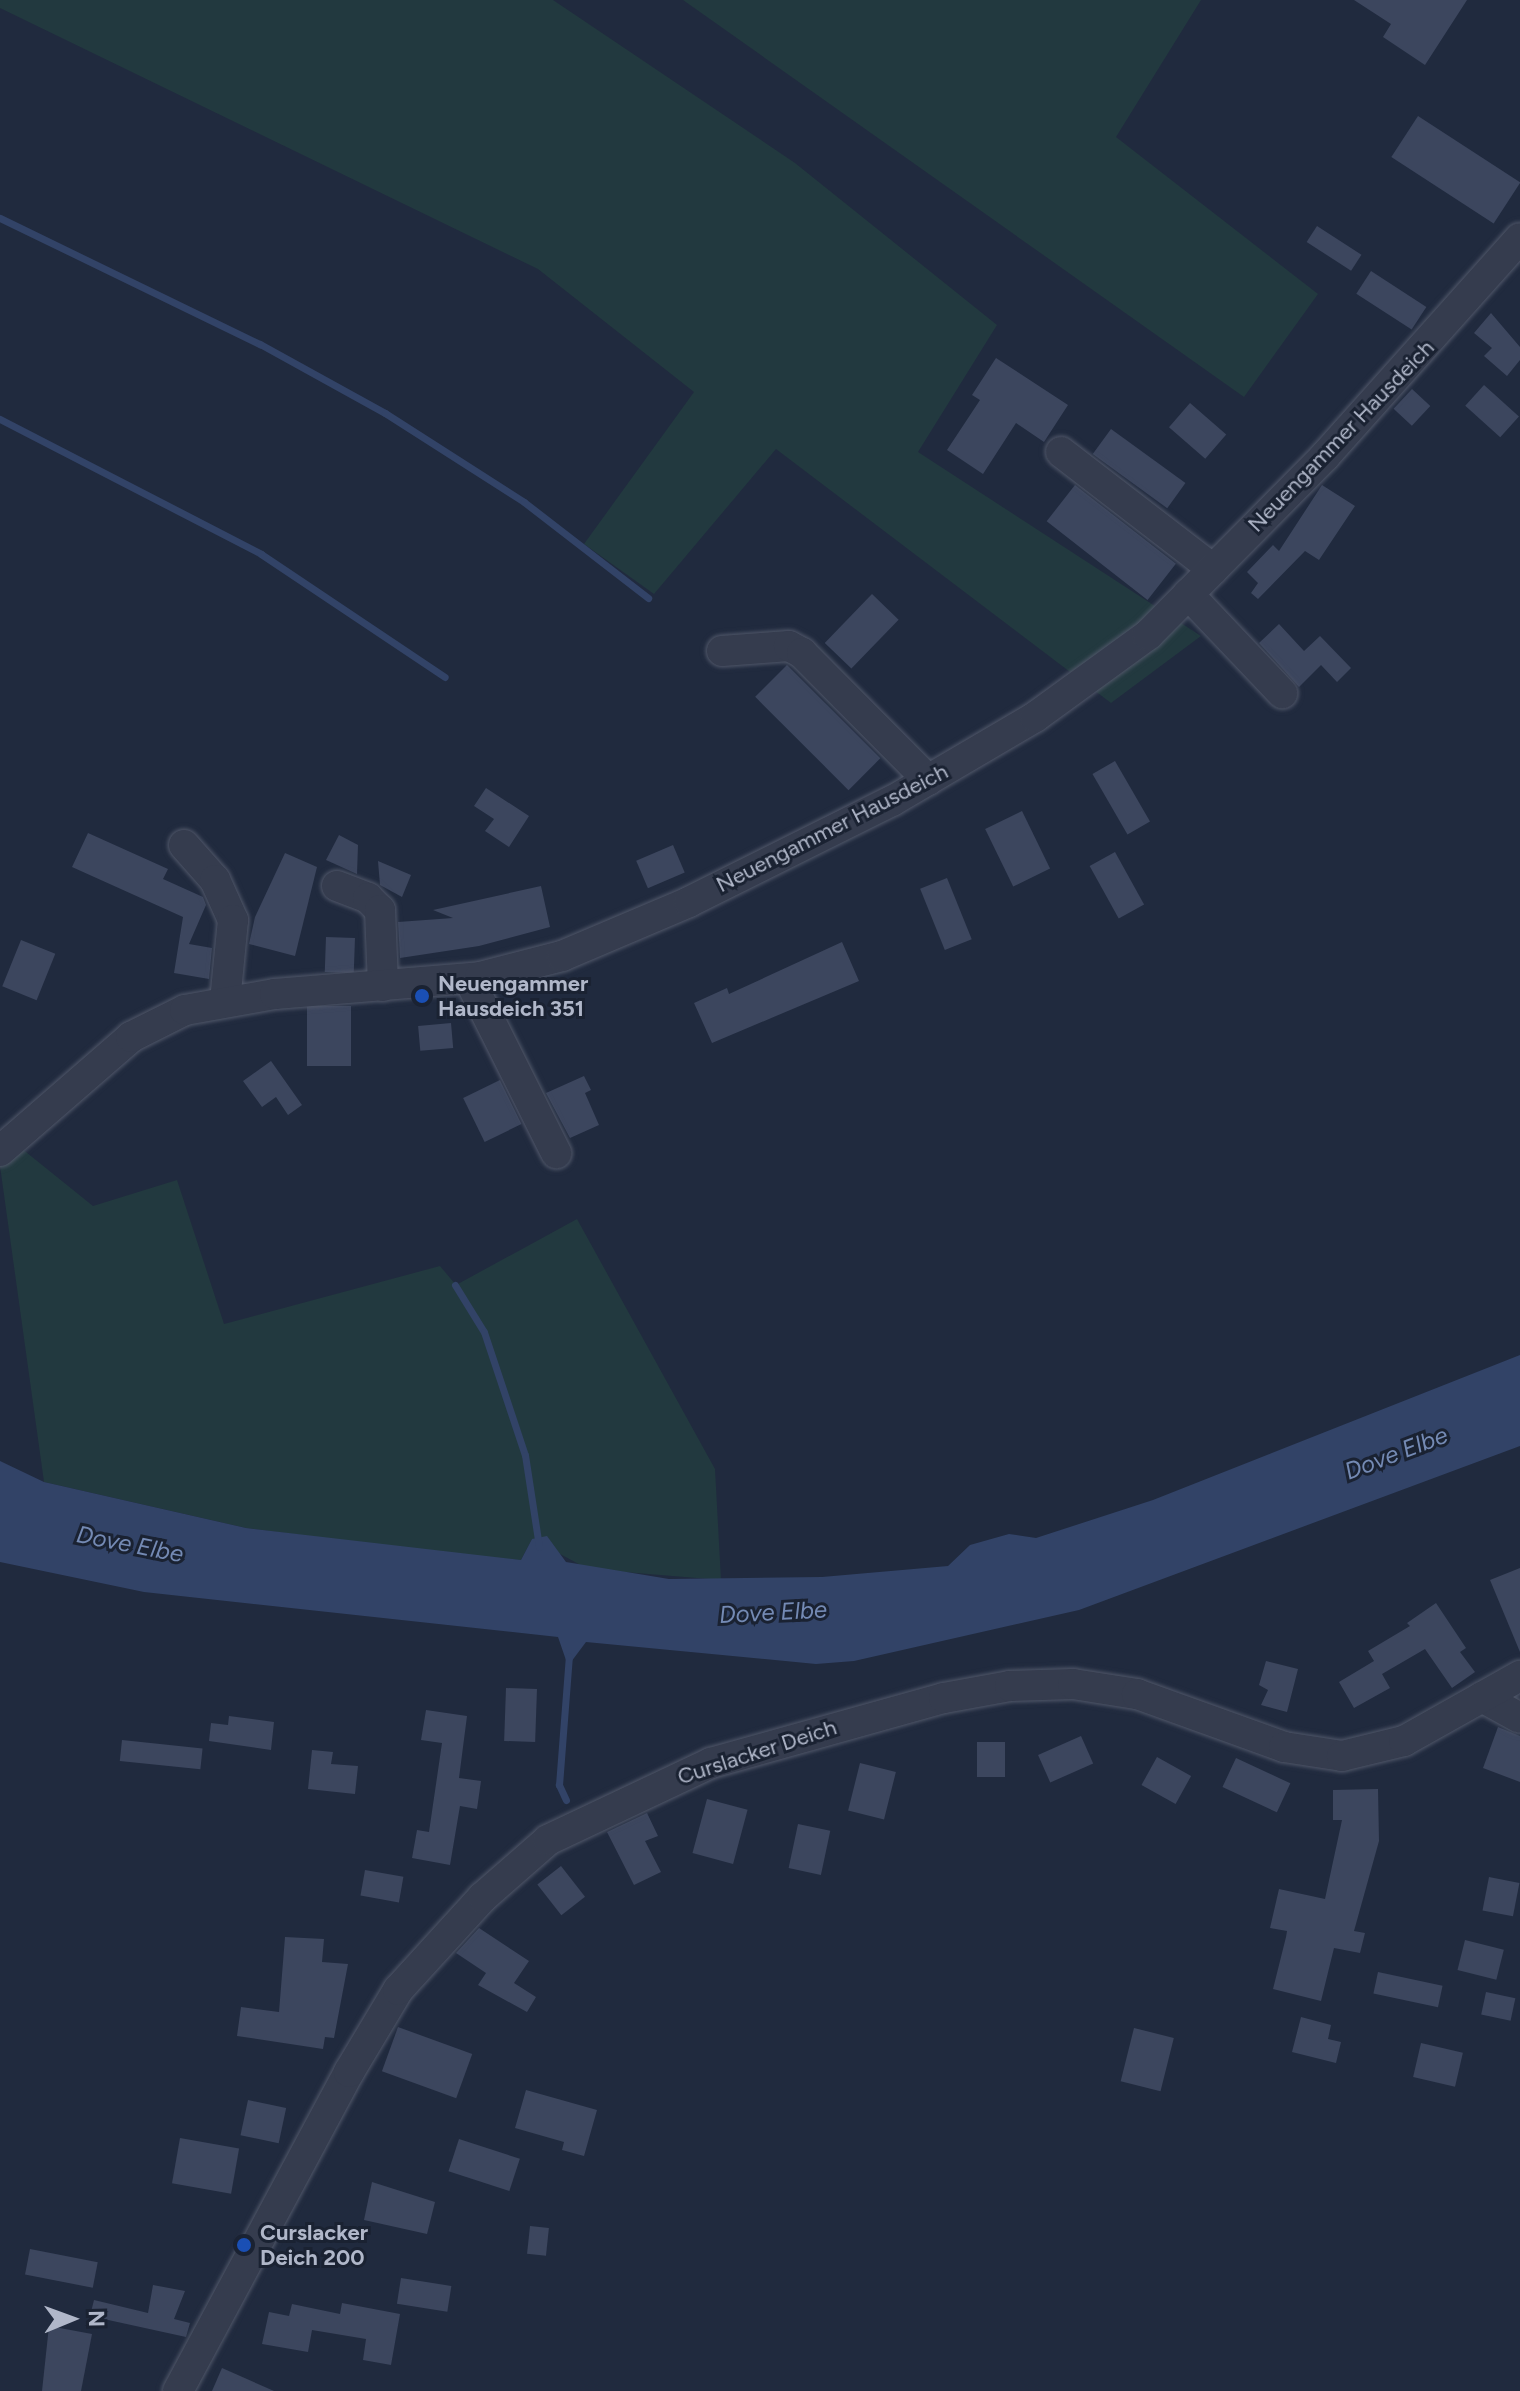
<!DOCTYPE html>
<style>
body{margin:0}
#map{position:relative;width:1520px;height:2391px;overflow:hidden;background:#202a3e;font-family:Figtree,sans-serif}
div>[style]{position:absolute}
.green>*{inset:0;background:#22393f}
.water>*{inset:0;background:#324367}
.stream>*{height:7px;margin:-3.5px;padding:0 3.5px;transform-origin:3.5px;border-radius:3.5px;background:#324367}
.building>*{inset:0;background:#3c465e;transform-origin:0 0}
.roads{filter:drop-shadow(0 0 2px #505769) drop-shadow(0 0 2px #505769)}
.minor>*{height:30px;margin:-15px;padding:0 15px;transform-origin:15px;border-radius:15px;background:#353c4e}
.dots>*{width:22px;height:22px;translate:-50% -50%;box-sizing:border-box;border:4px solid #1a2232;border-radius:50%}
span{translate:-50% -50%;white-space:nowrap;text-align:center;line-height:1.15;-webkit-text-stroke:6px #1a2232;paint-order:stroke}
.street-label{font-size:22px;color:#b0b7c9}
.poi-label{font-size:22px;color:#b0b7c9;font-weight:700}
.left{translate:0 -50%;text-align:left}
.water-label{font-size:24px;color:#748ab4;font-style:italic}
.north{position:absolute;left:32px;top:2279px;width:80px;height:80px;-webkit-text-stroke:6px #1a2232;paint-order:stroke;rotate:89deg;font-size:22px;font-weight:700;line-height:32px;text-align:center;color:#b0b7c9}
.north::after{content:'';display:block;margin:auto;width:28px;height:36px;background:#b0b7c9;clip-path:polygon(50% 0,100% 100%,50% 72%,0 100%)}
</style>
<div id="map">
<div class="green">
<div style="clip-path:polygon(0 0,553px 0,795px 163px,997px 325px,918px 452px,1201px 636px,1111px 703px,776px 449px,654px 594px,584px 544px,694px 392px,538px 269px,0 8px)"></div>
<div style="clip-path:polygon(683px 0,1201px 0,1116px 137px,1318px 294px,1244px 397px)"></div>
<div style="clip-path:polygon(21px 1148px,93px 1206px,177px 1180px,224px 1324px,440px 1266px,456px 1285px,577px 1219px,715px 1469px,721px 1580px,588px 1569px,532px 1539px,521px 1560px,487px 1559px,246px 1528px,44px 1482px,0 1166px)"></div>
</div>
<div class="water">
<div style="clip-path:polygon(1520px 1355px,1520px 1446px,1079px 1610px,854px 1661px,816px 1664px,586px 1642px,568px 1666px,558px 1637px,144px 1592px,0 1562px,0 1461px,44px 1482px,246px 1528px,521px 1560px,532px 1539px,547px 1536px,566px 1562px,669px 1579px,822px 1577px,948px 1566px,970px 1545px,1009px 1534px,1036px 1538px,1153px 1500px)"></div>
</div>
<div class="stream">
<div style="left:0;top:218px;width:289px;rotate:25.9deg"></div>
<div style="left:260px;top:344px;width:143px;rotate:28.9deg"></div>
<div style="left:385px;top:413px;width:165px;rotate:32.6deg"></div>
<div style="left:524px;top:502px;width:157px;rotate:37.7deg"></div>
<div style="left:0;top:419px;width:294px;rotate:27.3deg"></div>
<div style="left:261px;top:554px;width:221px;rotate:33.8deg"></div>
<div style="left:455px;top:1285px;width:55px;rotate:58.3deg"></div>
<div style="left:484px;top:1332px;width:130px;rotate:71.6deg"></div>
<div style="left:525px;top:1455px;width:93px;rotate:81.3deg"></div>
<div style="left:566px;top:1800px;width:17px;rotate:-115deg"></div>
<div style="left:559px;top:1785px;width:129px;rotate:-85.6deg"></div>
</div>
<div class="building">
<div style="clip-path:polygon(1354px 0,1467px 0,1425px 65px,1383px 37px,1391px 24px)"></div>
<div style="left:1418px;top:116px;width:122px;height:49px;rotate:33deg"></div>
<div style="left:1317px;top:226px;width:53px;height:19px;rotate:33deg"></div>
<div style="left:1371px;top:271px;width:66px;height:27px;rotate:33deg"></div>
<div style="clip-path:polygon(1491px 313px,1520px 347px,1520px 360px,1507px 376px,1484px 356px,1492px 348px,1474px 333px)"></div>
<div style="clip-path:polygon(996px 358px,1068px 405px,1044px 442px,1016px 423px,983px 474px,947px 450px,980px 400px,972px 395px)"></div>
<div style="left:1484px;top:385px;width:47px;height:28px;rotate:42deg"></div>
<div style="left:1412px;top:389px;width:25px;height:27px;rotate:43deg"></div>
<div style="left:1190px;top:403px;width:48px;height:32px;rotate:41deg"></div>
<div style="left:1111px;top:429px;width:92px;height:31px;rotate:36deg"></div>
<div style="left:1075px;top:485px;width:128px;height:46px;rotate:38deg"></div>
<div style="clip-path:polygon(1322px 485px,1355px 506px,1319px 560px,1305px 551px,1258px 599px,1251px 593px,1258px 583px,1247px 572px,1273px 545px,1279px 551px)"></div>
<div style="left:872px;top:594px;width:37px;height:68px;rotate:44deg"></div>
<div style="clip-path:polygon(1279px 624px,1304px 651px,1320px 636px,1351px 668px,1337px 682px,1321px 665px,1299px 687px,1259px 643px)"></div>
<div style="left:787px;top:665px;width:132px;height:45px;rotate:45deg"></div>
<div style="left:1115px;top:761px;width:70px;height:26px;rotate:60deg"></div>
<div style="clip-path:polygon(486px 788px,529px 816px,509px 847px,485px 831px,494px 819px,474px 806px)"></div>
<div style="left:1022px;top:811px;width:64px;height:41px;rotate:64deg"></div>
<div style="clip-path:polygon(88px 833px,168px 869px,163px 879px,203px 897px,206px 905px,189px 944px,212px 948px,209px 979px,174px 973px,183px 917px,72px 867px)"></div>
<div style="clip-path:polygon(339px 835px,358px 845px,357px 874px,326px 860px)"></div>
<div style="left:673px;top:845px;width:30px;height:40px;rotate:67deg"></div>
<div style="left:1115px;top:852px;width:60px;height:29px;rotate:61deg"></div>
<div style="clip-path:polygon(285px 853px,317px 867px,295px 956px,249px 944px,255px 917px)"></div>
<div style="clip-path:polygon(378px 861px,411px 875px,402px 897px,380px 885px)"></div>
<div style="left:947px;top:878px;width:66px;height:29px;rotate:68deg"></div>
<div style="clip-path:polygon(541px 886px,550px 927px,479px 946px,400px 958px,398px 922px,453px 918px,433px 910px)"></div>
<div style="left:326px;top:937px;width:29px;height:35px;rotate:2deg"></div>
<div style="left:21px;top:940px;width:37px;height:50px;rotate:22deg"></div>
<div style="clip-path:polygon(842px 942px,859px 981px,712px 1043px,694px 1003px,727px 988px,729px 994px)"></div>
<div style="left:351px;top:1006px;width:60px;height:44px;rotate:90deg"></div>
<div style="left:451px;top:1023px;width:25px;height:33px;rotate:85deg"></div>
<div style="clip-path:polygon(271px 1061px,302px 1105px,288px 1115px,276px 1097px,262px 1107px,243px 1081px)"></div>
<div style="clip-path:polygon(584px 1076px,591px 1090px,585px 1093px,599px 1125px,570px 1138px,546px 1093px)"></div>
<div style="left:500px;top:1080px;width:49px;height:41px;rotate:64deg"></div>
<div style="clip-path:polygon(1520px 1568px,1520px 1652px,1490px 1580px)"></div>
<div style="clip-path:polygon(1436px 1603px,1466px 1648px,1460px 1652px,1475px 1672px,1452px 1688px,1425px 1649px,1382px 1674px,1390px 1688px,1354px 1708px,1339px 1682px,1374px 1661px,1368px 1651px,1410px 1626px,1407px 1623px)"></div>
<div style="clip-path:polygon(1266px 1661px,1298px 1669px,1287px 1712px,1261px 1705px,1268px 1690px,1259px 1685px)"></div>
<div style="left:506px;top:1688px;width:31px;height:53px;rotate:2deg"></div>
<div style="clip-path:polygon(426px 1710px,467px 1716px,459px 1778px,481px 1781px,477px 1809px,460px 1806px,450px 1865px,412px 1858px,417px 1830px,429px 1832px,442px 1743px,421px 1740px)"></div>
<div style="clip-path:polygon(229px 1716px,274px 1722px,271px 1750px,209px 1741px,211px 1723px,228px 1725px)"></div>
<div style="clip-path:polygon(1498px 1727px,1520px 1736px,1520px 1782px,1483px 1768px)"></div>
<div style="left:1081px;top:1736px;width:30px;height:47px;rotate:66deg"></div>
<div style="left:122px;top:1740px;width:81px;height:21px;rotate:6deg"></div>
<div style="left:977px;top:1742px;width:28px;height:35px"></div>
<div style="clip-path:polygon(312px 1750px,333px 1752px,331px 1764px,358px 1766px,355px 1794px,308px 1789px)"></div>
<div style="left:1157px;top:1757px;width:39px;height:32px;rotate:29deg"></div>
<div style="left:1236px;top:1758px;width:60px;height:32px;rotate:25deg"></div>
<div style="left:860px;top:1763px;width:37px;height:49px;rotate:14deg"></div>
<div style="clip-path:polygon(1378px 1789px,1379px 1841px,1354px 1931px,1365px 1933px,1360px 1953px,1334px 1948px,1321px 2001px,1273px 1989px,1286px 1937px,1287px 1931px,1270px 1928px,1279px 1889px,1325px 1899px,1342px 1820px,1333px 1820px,1333px 1790px)"></div>
<div style="left:707px;top:1799px;width:42px;height:56px;rotate:15deg"></div>
<div style="clip-path:polygon(647px 1813px,658px 1836px,645px 1841px,661px 1872px,634px 1885px,607px 1832px)"></div>
<div style="left:798px;top:1824px;width:33px;height:45px;rotate:12deg"></div>
<div style="left:561px;top:1866px;width:39px;height:30px;rotate:52deg"></div>
<div style="left:365px;top:1870px;width:39px;height:26px;rotate:10deg"></div>
<div style="left:1489px;top:1877px;width:31px;height:34px;rotate:11deg"></div>
<div style="clip-path:polygon(479px 1928px,529px 1961px,514px 1983px,536px 1997px,527px 2012px,478px 1985px,486px 1973px,456px 1953px)"></div>
<div style="clip-path:polygon(285px 1937px,324px 1939px,322px 1962px,348px 1964px,334px 2038px,325px 2037px,323px 2049px,237px 2036px,241px 2007px,279px 2012px)"></div>
<div style="left:1465px;top:1940px;width:40px;height:31px;rotate:14deg"></div>
<div style="left:1378px;top:1972px;width:66px;height:22px;rotate:12deg"></div>
<div style="left:1486px;top:1992px;width:30px;height:23px;rotate:12deg"></div>
<div style="clip-path:polygon(1301px 2017px,1331px 2025px,1328px 2039px,1341px 2042px,1336px 2063px,1292px 2052px)"></div>
<div style="left:398px;top:2027px;width:79px;height:47px;rotate:20deg"></div>
<div style="left:1134px;top:2028px;width:41px;height:55px;rotate:14deg"></div>
<div style="left:1421px;top:2043px;width:43px;height:35px;rotate:13deg"></div>
<div style="clip-path:polygon(526px 2090px,597px 2110px,584px 2156px,562px 2150px,564px 2142px,515px 2128px)"></div>
<div style="left:248px;top:2100px;width:39px;height:36px;rotate:12deg"></div>
<div style="left:180px;top:2138px;width:60px;height:46px;rotate:10deg"></div>
<div style="left:459px;top:2139px;width:64px;height:34px;rotate:18deg"></div>
<div style="clip-path:polygon(372px 2182px,435px 2202px,427px 2234px,364px 2220px)"></div>
<div style="left:530px;top:2226px;width:19px;height:28px;rotate:6deg"></div>
<div style="left:30px;top:2249px;width:69px;height:26px;rotate:11deg"></div>
<div style="left:401px;top:2278px;width:51px;height:26px;rotate:9deg"></div>
<div style="clip-path:polygon(153px 2285px,185px 2291px,174px 2319px,190px 2323px,186px 2337px,90px 2316px,94px 2300px,148px 2313px)"></div>
<div style="clip-path:polygon(342px 2303px,400px 2314px,391px 2365px,363px 2360px,366px 2339px,312px 2330px,308px 2352px,262px 2344px,269px 2312px,289px 2316px,292px 2304px,340px 2314px)"></div>
<div style="clip-path:polygon(49px 2326px,92px 2334px,81px 2391px,42px 2391px)"></div>
<div style="clip-path:polygon(222px 2368px,274px 2391px,212px 2391px)"></div>
</div>
<div class="roads">
<div class="minor">
<div style="left:1061px;top:452px;width:192px;rotate:37.6deg"></div>
<div style="left:1188px;top:594px;width:137px;rotate:46.5deg"></div>
<div style="left:722px;top:651px;width:67px;rotate:-4.3deg"></div>
<div style="left:789px;top:646px;width:15px;rotate:28deg"></div>
<div style="left:802px;top:653px;width:179px;rotate:45.2deg"></div>
<div style="left:184px;top:845px;width:47px;rotate:48.5deg"></div>
<div style="left:215px;top:880px;width:44px;rotate:65.8deg"></div>
<div style="left:233px;top:920px;width:81px;rotate:95.6deg"></div>
<div style="left:337px;top:886px;width:33px;rotate:21deg"></div>
<div style="left:368px;top:898px;width:17px;rotate:45deg"></div>
<div style="left:380px;top:910px;width:76px;rotate:87.7deg"></div>
<div style="left:469px;top:979px;width:195px;rotate:63.4deg"></div>
<div style="left:0;top:1151px;width:174px;rotate:-41deg"></div>
<div style="left:131px;top:1037px;width:60px;rotate:-26.6deg"></div>
<div style="left:185px;top:1010px;width:91px;rotate:-10.1deg"></div>
<div style="left:275px;top:994px;width:206px;rotate:-4.7deg"></div>
<div style="left:480px;top:977px;width:85px;rotate:-14.4deg"></div>
<div style="left:562px;top:956px;width:138px;rotate:-23deg"></div>
<div style="left:689px;top:902px;width:227px;rotate:-26.5deg"></div>
<div style="left:892px;top:801px;width:166px;rotate:-30.4deg"></div>
<div style="left:1035px;top:717px;width:140px;rotate:-36deg"></div>
<div style="left:1148px;top:635px;width:252px;rotate:-45.3deg"></div>
<div style="left:1325px;top:456px;width:292px;rotate:-48.2deg"></div>
<div style="left:1482px;top:1697px;width:43px;rotate:28.9deg"></div>
<div style="left:178px;top:2391px;width:362px;rotate:-61.8deg"></div>
<div style="left:349px;top:2072px;width:96px;rotate:-59.1deg"></div>
<div style="left:398px;top:1990px;width:126px;rotate:-47.6deg"></div>
<div style="left:483px;top:1897px;width:86px;rotate:-41.2deg"></div>
<div style="left:548px;top:1840px;width:180px;rotate:-25.3deg"></div>
<div style="left:711px;top:1763px;width:242px;rotate:-15.6deg"></div>
<div style="left:944px;top:1698px;width:67px;rotate:-10.3deg"></div>
<div style="left:1010px;top:1686px;width:63px;rotate:-1.8deg"></div>
<div style="left:1073px;top:1684px;width:65px;rotate:8.9deg"></div>
<div style="left:1137px;top:1694px;width:156px;rotate:19.8deg"></div>
<div style="left:1284px;top:1747px;width:59px;rotate:8.8deg"></div>
<div style="left:1342px;top:1756px;width:64px;rotate:-13.6deg"></div>
<div style="left:1404px;top:1741px;width:133px;rotate:-29.3deg"></div>
</div>
</div>
<div class="dots">
<div style="left:422px;top:996px;background:#1a4fb4"></div>
<div style="left:244px;top:2245px;background:#1a4fb4"></div>
</div>
<div class="street-label">
<span style="left:1341px;top:436px;rotate:-46deg">Neuengammer Hausdeich</span>
<span style="left:832px;top:828px;rotate:-27deg">Neuengammer Hausdeich</span>
<span style="left:757px;top:1752px;rotate:-18deg">Curslacker Deich</span>
</div>
<div class="poi-label">
<span class="left" style="left:438px;top:996px">Neuengammer<br>Hausdeich 351</span>
<span class="left" style="left:260px;top:2245px">Curslacker<br>Deich 200</span>
</div>
<div class="water-label">
<span style="left:1396px;top:1453px;rotate:-21deg">Dove Elbe</span>
<span style="left:130px;top:1544px;rotate:11deg">Dove Elbe</span>
<span style="left:773px;top:1612px;rotate:-3deg">Dove Elbe</span>
</div>
<div class="north">N</div>
</div>
